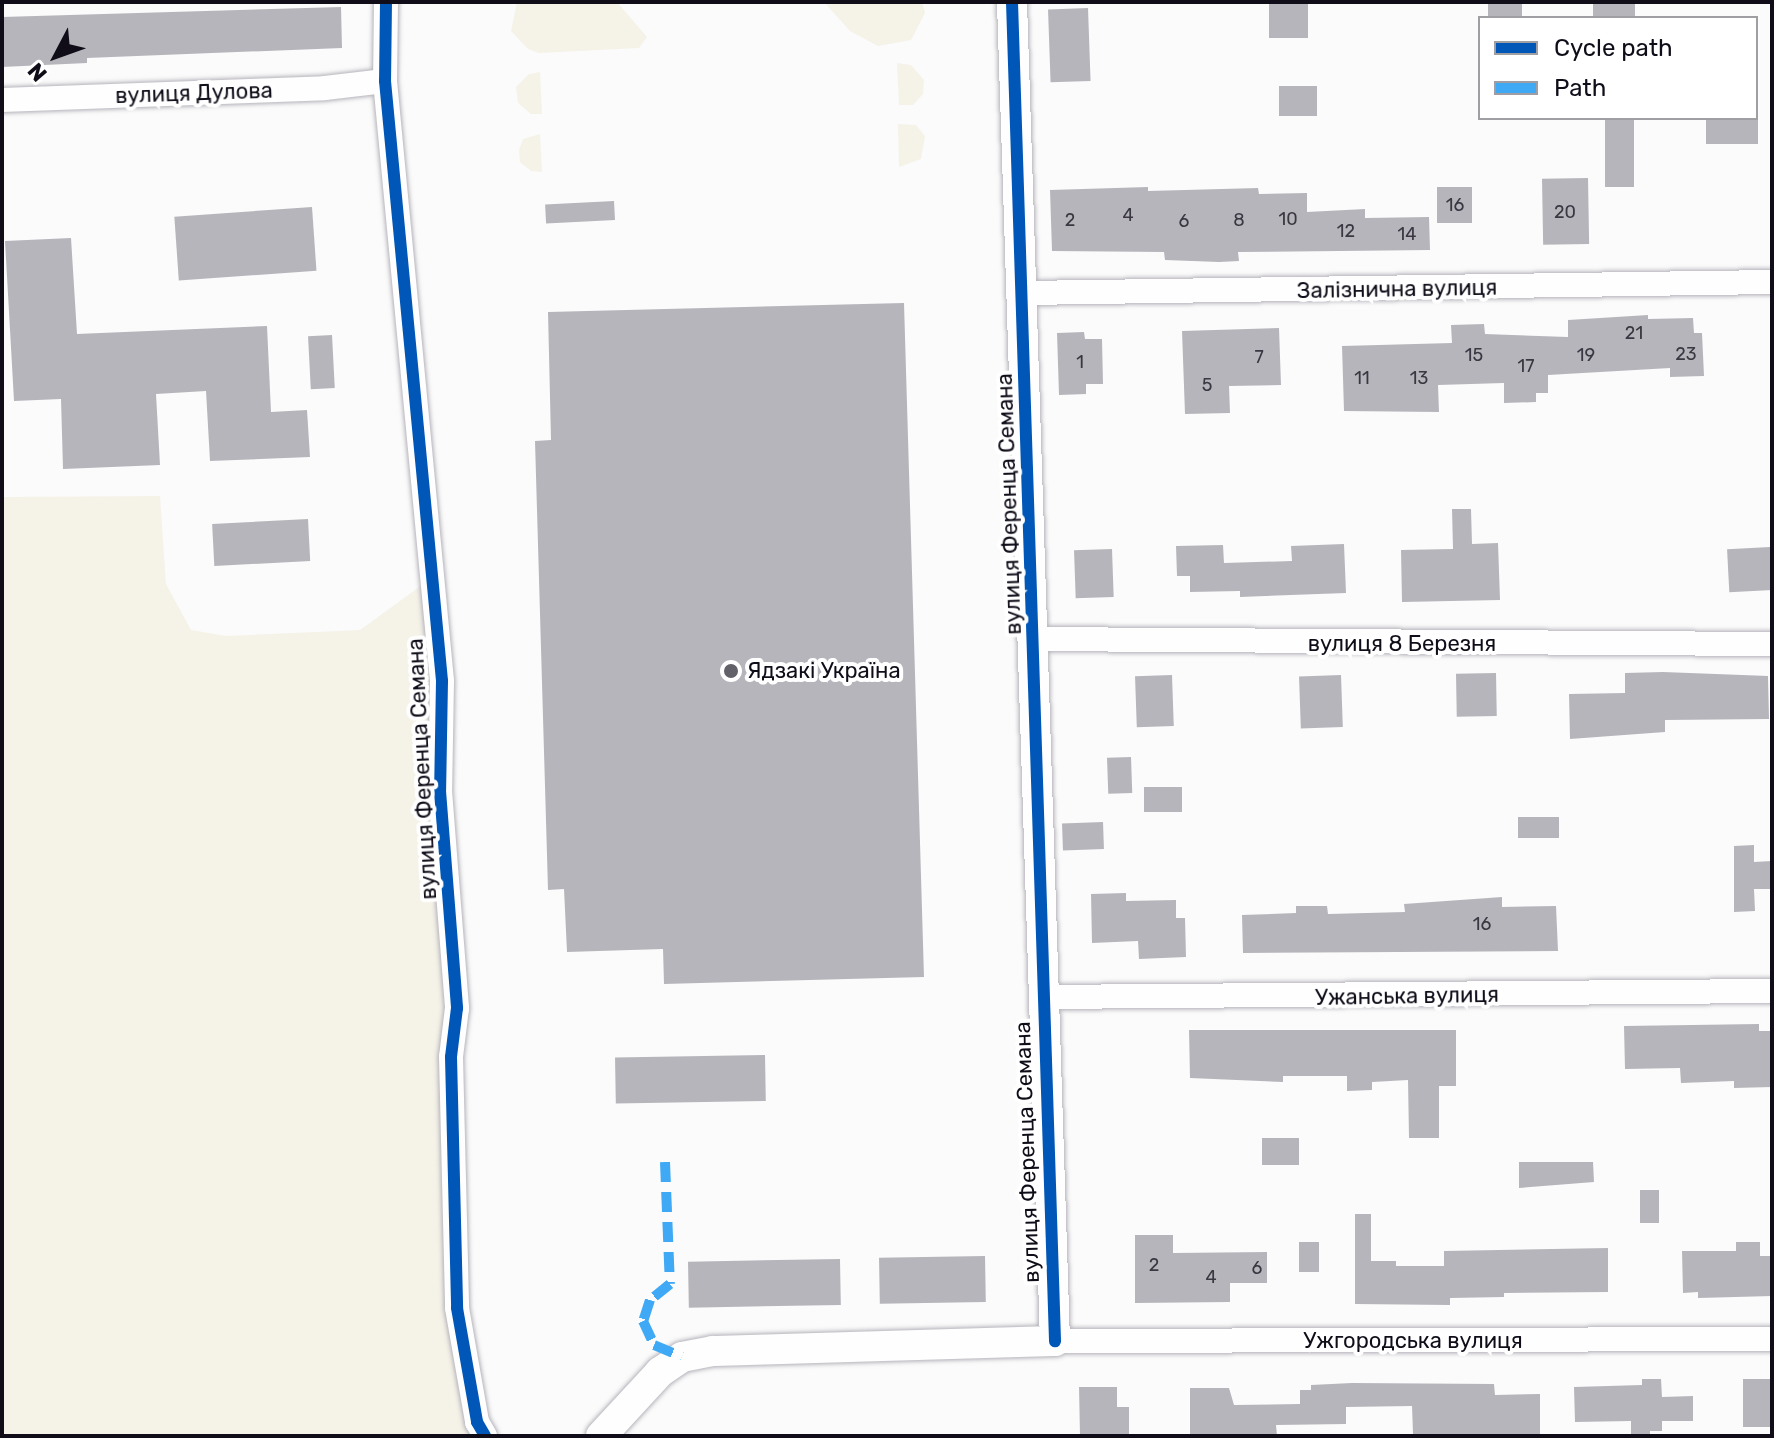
<!DOCTYPE html>
<meta charset="utf-8">
<style>
body{margin:0}
#map{position:relative;width:1774px;height:1438px;overflow:hidden;background:#fbfbfb;font-family:Rubik,sans-serif}
div>[style]{position:absolute}
.green>*{inset:0;background:#f5f2e8}
.building>*{inset:0;background:#b6b5bb;transform-origin:0 0}
.roads{filter:drop-shadow(0 0 2px #b6b4bb) drop-shadow(0 0 2px #b6b4bb)}
.minor>*{height:24px;margin:-12px;padding:0 12px;transform-origin:12px;border-radius:12px;background:#fefefe}
.tertiary>*{height:30px;margin:-15px;padding:0 15px;transform-origin:15px;border-radius:15px;background:#fefefe}
.quiet>*{height:10px;margin-top:-5px;transform-origin:0;background:repeating-linear-gradient(90deg,#3fa9f5 0 20px,transparent 0 30px)}
.cycleway>*{height:12px;margin:-6px;padding:0 6px;transform-origin:6px;border-radius:6px;background:#0057b8}
.dots>*{width:22px;height:22px;translate:-50% -50%;box-sizing:border-box;border:4px solid #fff;border-radius:50%}
span{translate:-50% -50%;white-space:nowrap;text-align:center;line-height:1.15;-webkit-text-stroke:8px #fff;paint-order:stroke}
.number-label{font-size:18px;color:#3a3742}
.number-label span{-webkit-text-stroke-width:0}
.street-label{font-size:22px;color:#100d19}
.poi-label{font-size:22px;color:#100d19}
.left{translate:0 -50%;text-align:left}
.frame{position:absolute;inset:0;border:4px solid #100d19;pointer-events:none}
.legend{position:absolute;left:1478px;top:16px;width:280px;height:104px;box-sizing:border-box;background:#fff;border:2px solid #9f9ea3;margin:0;padding:10px 14px;list-style:none;font-size:24px;color:#100d19}
.legend li{display:flex;align-items:center;gap:16px;height:40px}
.legend b{width:40px;border:2px solid #9f9ea3}
.north{position:absolute;left:16px;top:16px;width:80px;height:80px;-webkit-text-stroke:6px #fff;paint-order:stroke;rotate:229deg;font-size:22px;font-weight:700;line-height:32px;text-align:center;color:#100d19}
.north::after{content:'';display:block;margin:auto;width:28px;height:36px;background:#100d19;clip-path:polygon(50% 0,100% 100%,50% 72%,0 100%)}
</style>
<div id="map">
<div class="green">
<div style="clip-path:polygon(517px 2px,617px 2px,647px 37px,639px 48px,539px 53px,528px 49px,511px 31px)"></div>
<div style="clip-path:polygon(824px 2px,922px 2px,925px 13px,911px 40px,878px 46px,850px 31px)"></div>
<div style="clip-path:polygon(897px 63px,911px 65px,924px 80px,923px 94px,913px 105px,899px 105px)"></div>
<div style="clip-path:polygon(540px 72px,542px 114px,531px 114px,518px 103px,516px 87px,529px 74px)"></div>
<div style="clip-path:polygon(898px 124px,916px 125px,925px 136px,921px 159px,899px 167px)"></div>
<div style="clip-path:polygon(540px 134px,542px 172px,531px 171px,520px 162px,519px 150px,523px 139px)"></div>
<div style="clip-path:polygon(160px 496px,166px 584px,191px 630px,226px 636px,360px 630px,422px 585px,433px 683px,476px 1436px,2px 1436px,2px 497px)"></div>
</div>
<div class="building">
<div style="left:1269px;top:2px;width:39px;height:36px"></div>
<div style="left:1488px;top:2px;width:34px;height:16px"></div>
<div style="left:1593px;top:2px;width:42px;height:16px"></div>
<div style="clip-path:polygon(341px 7px,342px 48px,87px 58px,87px 63px,2px 67px,2px 17px)"></div>
<div style="left:1088px;top:8px;width:73px;height:40px;rotate:88deg"></div>
<div style="left:1317px;top:86px;width:30px;height:38px;rotate:90deg"></div>
<div style="left:1605px;top:118px;width:29px;height:69px"></div>
<div style="left:1706px;top:118px;width:52px;height:26px"></div>
<div style="left:1588px;top:178px;width:66px;height:46px;rotate:89deg"></div>
<div style="clip-path:polygon(1148px 187px,1148px 191px,1258px 188px,1259px 194px,1307px 193px,1307px 212px,1365px 209px,1365px 218px,1429px 217px,1430px 250px,1238px 252px,1239px 261px,1219px 262px,1165px 260px,1164px 252px,1052px 251px,1050px 190px)"></div>
<div style="left:1437px;top:187px;width:35px;height:36px"></div>
<div style="left:614px;top:201px;width:19px;height:69px;rotate:87deg"></div>
<div style="left:312px;top:207px;width:64px;height:138px;rotate:86deg"></div>
<div style="clip-path:polygon(71px 238px,77px 334px,267px 326px,271px 412px,307px 410px,310px 457px,210px 461px,206px 391px,156px 394px,160px 465px,63px 469px,61px 399px,14px 401px,5px 241px)"></div>
<div style="clip-path:polygon(904px 303px,924px 977px,664px 984px,663px 949px,567px 952px,564px 889px,548px 890px,535px 441px,551px 440px,548px 312px)"></div>
<div style="clip-path:polygon(1648px 315px,1648px 319px,1693px 318px,1694px 333px,1702px 333px,1704px 376px,1670px 377px,1670px 368px,1548px 375px,1548px 393px,1536px 393px,1536px 402px,1504px 403px,1504px 383px,1438px 385px,1439px 412px,1344px 411px,1342px 346px,1452px 343px,1451px 325px,1484px 324px,1485px 334px,1568px 337px,1568px 320px)"></div>
<div style="clip-path:polygon(1279px 328px,1281px 385px,1229px 386px,1230px 413px,1185px 414px,1182px 331px)"></div>
<div style="clip-path:polygon(1084px 332px,1085px 339px,1102px 339px,1103px 384px,1086px 384px,1086px 394px,1059px 395px,1057px 333px)"></div>
<div style="left:332px;top:335px;width:53px;height:24px;rotate:87deg"></div>
<div style="clip-path:polygon(1452px 509px,1471px 509px,1472px 544px,1498px 543px,1500px 600px,1402px 602px,1401px 550px,1453px 549px)"></div>
<div style="left:308px;top:519px;width:42px;height:96px;rotate:87deg"></div>
<div style="clip-path:polygon(1344px 544px,1346px 593px,1240px 597px,1240px 591px,1190px 592px,1190px 576px,1177px 576px,1176px 546px,1223px 545px,1224px 563px,1292px 561px,1291px 546px)"></div>
<div style="left:1770px;top:547px;width:43px;height:43px;rotate:87deg"></div>
<div style="left:1112px;top:549px;width:48px;height:38px;rotate:88deg"></div>
<div style="clip-path:polygon(1663px 672px,1768px 676px,1769px 719px,1665px 720px,1665px 732px,1570px 739px,1569px 694px,1625px 693px,1625px 673px)"></div>
<div style="left:1496px;top:673px;width:43px;height:40px;rotate:89deg"></div>
<div style="left:1172px;top:675px;width:51px;height:37px;rotate:88deg"></div>
<div style="left:1341px;top:675px;width:52px;height:42px;rotate:88deg"></div>
<div style="left:1131px;top:757px;width:36px;height:24px;rotate:88deg"></div>
<div style="left:1182px;top:787px;width:25px;height:38px;rotate:90deg"></div>
<div style="left:1559px;top:817px;width:21px;height:41px;rotate:90deg"></div>
<div style="left:1103px;top:822px;width:27px;height:41px;rotate:88deg"></div>
<div style="clip-path:polygon(1754px 845px,1754px 862px,1772px 861px,1772px 889px,1754px 889px,1755px 911px,1734px 912px,1734px 846px)"></div>
<div style="clip-path:polygon(1126px 893px,1126px 901px,1176px 900px,1176px 918px,1185px 918px,1186px 957px,1139px 959px,1138px 941px,1092px 943px,1091px 894px)"></div>
<div style="clip-path:polygon(1502px 897px,1502px 907px,1556px 906px,1558px 951px,1243px 953px,1242px 915px,1296px 913px,1296px 906px,1327px 906px,1328px 914px,1405px 912px,1404px 904px)"></div>
<div style="clip-path:polygon(1759px 1024px,1759px 1031px,1772px 1031px,1772px 1087px,1734px 1088px,1734px 1081px,1681px 1083px,1680px 1068px,1625px 1069px,1624px 1026px)"></div>
<div style="clip-path:polygon(1189px 1030px,1456px 1030px,1456px 1086px,1439px 1086px,1439px 1138px,1409px 1138px,1408px 1080px,1372px 1082px,1372px 1090px,1347px 1091px,1347px 1076px,1283px 1076px,1283px 1082px,1190px 1078px)"></div>
<div style="left:765px;top:1055px;width:46px;height:150px;rotate:89deg"></div>
<div style="left:1262px;top:1138px;width:37px;height:27px"></div>
<div style="clip-path:polygon(1519px 1162px,1593px 1162px,1594px 1182px,1519px 1188px)"></div>
<div style="left:1640px;top:1190px;width:19px;height:33px"></div>
<div style="clip-path:polygon(1355px 1214px,1371px 1214px,1371px 1261px,1396px 1261px,1396px 1266px,1444px 1266px,1444px 1251px,1608px 1248px,1608px 1292px,1504px 1293px,1504px 1297px,1450px 1298px,1450px 1305px,1355px 1304px)"></div>
<div style="clip-path:polygon(1135px 1235px,1173px 1235px,1173px 1253px,1267px 1252px,1267px 1283px,1230px 1283px,1230px 1302px,1135px 1303px)"></div>
<div style="left:1299px;top:1242px;width:20px;height:30px"></div>
<div style="clip-path:polygon(1736px 1242px,1760px 1242px,1760px 1256px,1772px 1256px,1772px 1296px,1698px 1298px,1698px 1292px,1683px 1293px,1682px 1251px,1736px 1251px)"></div>
<div style="left:985px;top:1256px;width:46px;height:106px;rotate:89deg"></div>
<div style="left:840px;top:1259px;width:46px;height:152px;rotate:89deg"></div>
<div style="clip-path:polygon(1642px 1379px,1661px 1379px,1662px 1397px,1693px 1396px,1693px 1421px,1662px 1421px,1662px 1431px,1650px 1431px,1650px 1436px,1631px 1436px,1631px 1421px,1575px 1422px,1574px 1387px,1642px 1385px)"></div>
<div style="left:1743px;top:1379px;width:29px;height:48px"></div>
<div style="clip-path:polygon(1352px 1383px,1494px 1384px,1495px 1395px,1540px 1394px,1540px 1435px,1413px 1434px,1412px 1406px,1346px 1407px,1346px 1424px,1276px 1425px,1277px 1436px,1190px 1436px,1190px 1388px,1229px 1388px,1234px 1405px,1300px 1404px,1300px 1390px,1311px 1390px,1311px 1385px)"></div>
<div style="clip-path:polygon(1079px 1387px,1117px 1387px,1117px 1407px,1129px 1407px,1129px 1436px,1080px 1436px)"></div>
</div>
<div class="roads">
<div class="minor">
<div style="left:386px;top:2px;width:79px;rotate:90.7deg"></div>
<div style="left:385px;top:81px;width:603px;rotate:84.57deg"></div>
<div style="left:442px;top:681px;width:110px;rotate:91deg"></div>
<div style="left:440px;top:791px;width:218px;rotate:85.5deg"></div>
<div style="left:457px;top:1008px;width:49px;rotate:97deg"></div>
<div style="left:451px;top:1057px;width:251px;rotate:88.6deg"></div>
<div style="left:457px;top:1308px;width:116px;rotate:80deg"></div>
<div style="left:477px;top:1422px;width:16px;rotate:60deg"></div>
<div style="left:2px;top:100px;width:323px;rotate:-2.1deg"></div>
<div style="left:325px;top:88px;width:60px;rotate:-6.7deg"></div>
<div style="left:1023px;top:293px;width:749px;rotate:-0.84deg"></div>
<div style="left:1033px;top:639px;width:739px;rotate:0.39deg"></div>
<div style="left:1041px;top:997px;width:731px;rotate:-0.47deg"></div>
<div style="left:1055px;top:1341px;width:717px;rotate:-0.16deg"></div>
</div>
<div class="tertiary">
<div style="left:601px;top:1436px;width:87px;rotate:-47.3deg"></div>
<div style="left:660px;top:1372px;width:27px;rotate:-34deg"></div>
<div style="left:682px;top:1357px;width:32px;rotate:-11deg"></div>
<div style="left:713px;top:1351px;width:342px;rotate:-1.7deg"></div>
<div style="left:1055px;top:1341px;width:1340px;rotate:-91.84deg"></div>
</div>
</div>
<div class="quiet">
<div style="left:665px;top:1162px;width:122px;rotate:87.7deg"></div>
<div style="left:670px;top:1284px;width:26px;rotate:141deg"></div>
<div style="left:650px;top:1300px;width:22px;rotate:108deg"></div>
<div style="left:643px;top:1321px;width:26px;rotate:65deg"></div>
<div style="left:654px;top:1345px;width:30px;rotate:23deg"></div>
</div>
<div class="cycleway">
<div style="left:386px;top:2px;width:79px;rotate:90.7deg"></div>
<div style="left:385px;top:81px;width:603px;rotate:84.57deg"></div>
<div style="left:442px;top:681px;width:110px;rotate:91deg"></div>
<div style="left:440px;top:791px;width:218px;rotate:85.5deg"></div>
<div style="left:457px;top:1008px;width:49px;rotate:97deg"></div>
<div style="left:451px;top:1057px;width:251px;rotate:88.6deg"></div>
<div style="left:457px;top:1308px;width:116px;rotate:80deg"></div>
<div style="left:477px;top:1422px;width:16px;rotate:60deg"></div>
<div style="left:1012px;top:2px;width:1340px;rotate:88.16deg"></div>
</div>
<div class="dots">
<div style="left:731px;top:671px;background:#626068"></div>
</div>
<div class="number-label">
<span style="left:1455px;top:205px">16</span>
<span style="left:1565px;top:212px">20</span>
<span style="left:1128px;top:215px">4</span>
<span style="left:1288px;top:219px">10</span>
<span style="left:1070px;top:220px">2</span>
<span style="left:1239px;top:220px">8</span>
<span style="left:1184px;top:221px">6</span>
<span style="left:1346px;top:231px">12</span>
<span style="left:1407px;top:234px">14</span>
<span style="left:1634px;top:333px">21</span>
<span style="left:1686px;top:354px">23</span>
<span style="left:1474px;top:355px">15</span>
<span style="left:1586px;top:355px">19</span>
<span style="left:1259px;top:357px">7</span>
<span style="left:1080px;top:362px">1</span>
<span style="left:1526px;top:366px">17</span>
<span style="left:1362px;top:378px">11</span>
<span style="left:1419px;top:378px">13</span>
<span style="left:1207px;top:385px">5</span>
<span style="left:1482px;top:924px">16</span>
<span style="left:1154px;top:1265px">2</span>
<span style="left:1257px;top:1268px">6</span>
<span style="left:1211px;top:1277px">4</span>
</div>
<div class="street-label">
<span style="left:194px;top:93px;rotate:-2deg">вулиця Дулова</span>
<span style="left:1397px;top:289px;rotate:-1deg">Залізнична вулиця</span>
<span style="left:1009px;top:504px;rotate:-92deg">вулиця Ференца Семана</span>
<span style="left:1402px;top:644px">вулиця 8 Березня</span>
<span style="left:422px;top:769px;rotate:-93deg">вулиця Ференца Семана</span>
<span style="left:1407px;top:996px;rotate:-1deg">Ужанська вулиця</span>
<span style="left:1027px;top:1152px;rotate:-92deg">вулиця Ференца Семана</span>
<span style="left:1413px;top:1341px">Ужгородська вулиця</span>
</div>
<div class="poi-label">
<span class="left" style="left:747px;top:671px">Ядзакі Україна</span>
</div>
<div class="frame"></div>
<ul class="legend">
<li><b style="height:10px;background:#0057b8"></b>Cycle path</li>
<li><b style="height:10px;background:#3fa9f5"></b>Path</li>
</ul>
<div class="north">N</div>
</div>
